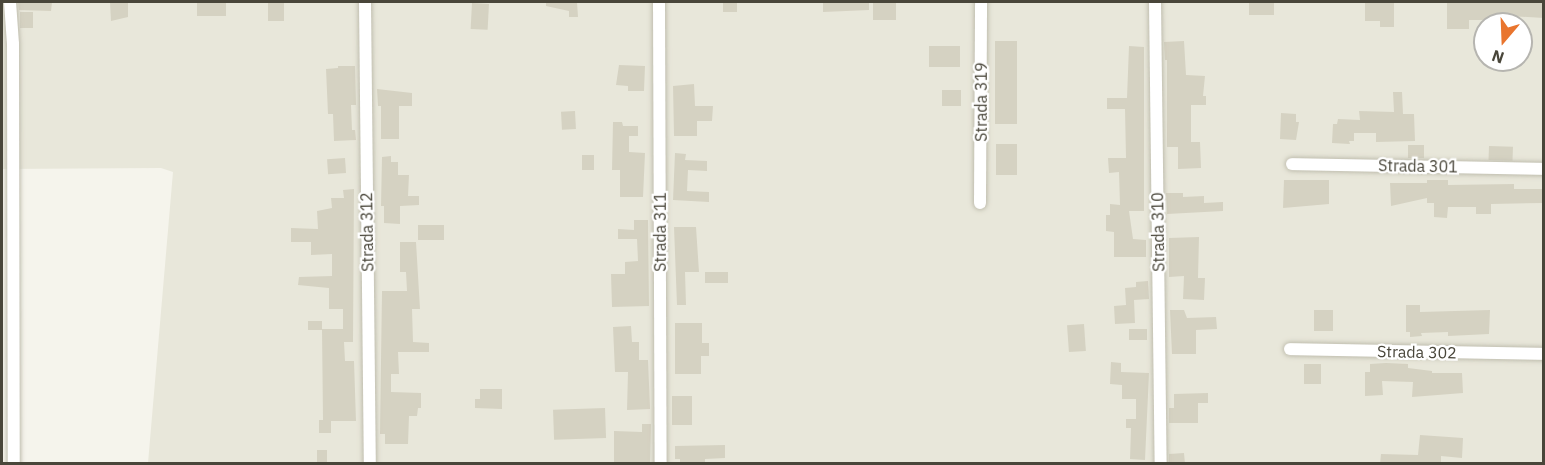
<!DOCTYPE html>
<style>
body{margin:0}
#map{position:relative;width:1545px;height:465px;overflow:hidden;background:#f5f4ec;font-family:"IBM Plex Sans",sans-serif}
div>[style]{position:absolute}
.residential>*{inset:0;background:#e8e7da}
.building>*{inset:0;background:#d5d2c2;transform-origin:0 0}
.roads{filter:drop-shadow(0 0 2px #c0beaf) drop-shadow(0 0 2px #c0beaf)}
.street>*{height:12px;margin:-6px;padding:0 6px;transform-origin:6px;border-radius:6px;background:#fff}
span{translate:-50% -50%;white-space:nowrap;text-align:center;line-height:1.15;-webkit-text-stroke:4.5px #fff;paint-order:stroke}
.street-label{font-size:16px;color:#49463a}
.frame{position:absolute;inset:0;border:3px solid #49463a;pointer-events:none}
.north{position:absolute;left:1473px;top:12px;width:60px;height:60px;box-sizing:border-box;background:#fff;border:2px solid #b6b5b0;border-radius:50%;rotate:199deg;font-size:16px;font-weight:700;line-height:24px;text-align:center;color:#49463a}
.north::after{content:'';display:block;margin:auto;width:21px;height:27px;background:#e9752e;clip-path:polygon(50% 0,100% 100%,50% 72%,0 100%)}
</style>
<div id="map">
<div class="residential">
<div style="clip-path:polygon(evenodd,2px 2px,1543px 2px,1543px 463px,148px 463px,173px 172px,161px 168px,2px 169px,2px 2px,1485px 24px,1521px 24px,1521px 60px,1485px 60px,1485px 24px)"></div>
</div>
<div class="building">
<div style="clip-path:polygon(18px 2px,52px 2px,51px 11px,19px 10px)"></div>
<div style="clip-path:polygon(110px 2px,128px 2px,128px 17px,111px 21px)"></div>
<div style="left:197px;top:2px;width:29px;height:14px"></div>
<div style="left:268px;top:2px;width:16px;height:19px"></div>
<div style="clip-path:polygon(546px 2px,577px 2px,578px 17px,569px 17px,569px 11px,546px 6px)"></div>
<div style="left:723px;top:2px;width:14px;height:10px"></div>
<div style="clip-path:polygon(823px 2px,869px 2px,869px 10px,823px 12px)"></div>
<div style="left:873px;top:2px;width:23px;height:18px"></div>
<div style="left:1249px;top:2px;width:25px;height:13px"></div>
<div style="clip-path:polygon(1365px 2px,1394px 2px,1394px 27px,1380px 27px,1380px 21px,1365px 21px)"></div>
<div style="clip-path:polygon(1447px 2px,1538px 2px,1544px 3px,1544px 18px,1509px 16px,1509px 20px,1469px 20px,1469px 29px,1447px 29px)"></div>
<div style="left:472px;top:3px;width:17px;height:26px;rotate:3deg"></div>
<div style="left:20px;top:12px;width:13px;height:16px"></div>
<div style="left:995px;top:41px;width:22px;height:83px"></div>
<div style="clip-path:polygon(1184px 41px,1186px 75px,1205px 76px,1203px 96px,1206px 96px,1206px 105px,1191px 105px,1191px 142px,1200px 142px,1201px 168px,1178px 169px,1178px 147px,1167px 147px,1167px 60px,1165px 60px,1164px 42px)"></div>
<div style="left:960px;top:46px;width:21px;height:31px;rotate:90deg"></div>
<div style="clip-path:polygon(1129px 46px,1144px 47px,1144px 211px,1129px 211px,1133px 239px,1146px 240px,1146px 257px,1114px 257px,1114px 232px,1106px 231px,1106px 215px,1110px 215px,1110px 204px,1120px 205px,1119px 172px,1109px 173px,1108px 158px,1126px 158px,1125px 109px,1107px 109px,1107px 98px,1127px 98px)"></div>
<div style="clip-path:polygon(619px 65px,645px 66px,644px 91px,628px 91px,628px 86px,616px 85px)"></div>
<div style="clip-path:polygon(338px 66px,355px 66px,356px 105px,351px 105px,352px 130px,355px 130px,356px 140px,334px 141px,333px 114px,328px 114px,326px 69px,338px 68px)"></div>
<div style="clip-path:polygon(694px 84px,695px 106px,713px 106px,712px 121px,697px 121px,697px 136px,674px 136px,673px 86px)"></div>
<div style="clip-path:polygon(377px 89px,412px 93px,412px 106px,399px 106px,399px 139px,381px 139px,381px 106px,378px 106px)"></div>
<div style="left:942px;top:90px;width:19px;height:16px"></div>
<div style="clip-path:polygon(1393px 92px,1402px 92px,1403px 114px,1414px 114px,1415px 141px,1376px 142px,1376px 133px,1354px 133px,1354px 141px,1349px 141px,1350px 144px,1332px 143px,1333px 124px,1337px 124px,1338px 119px,1360px 120px,1359px 111px,1394px 112px)"></div>
<div style="left:575px;top:111px;width:18px;height:14px;rotate:87deg"></div>
<div style="clip-path:polygon(1281px 113px,1296px 114px,1296px 122px,1299px 122px,1296px 140px,1280px 139px)"></div>
<div style="clip-path:polygon(613px 122px,622px 122px,623px 126px,638px 126px,638px 136px,629px 136px,629px 152px,645px 153px,643px 197px,620px 197px,620px 170px,612px 170px)"></div>
<div style="left:996px;top:144px;width:21px;height:31px"></div>
<div style="left:1408px;top:145px;width:16px;height:13px"></div>
<div style="left:1489px;top:146px;width:24px;height:14px;rotate:2deg"></div>
<div style="clip-path:polygon(675px 153px,686px 154px,685px 160px,707px 161px,707px 171px,688px 170px,687px 191px,709px 192px,709px 202px,673px 200px)"></div>
<div style="left:582px;top:155px;width:12px;height:15px"></div>
<div style="clip-path:polygon(391px 156px,391px 162px,398px 162px,398px 175px,409px 175px,408px 196px,419px 196px,419px 205px,400px 206px,400px 224px,384px 223px,384px 206px,381px 206px,382px 157px)"></div>
<div style="left:345px;top:158px;width:15px;height:18px;rotate:86deg"></div>
<div style="clip-path:polygon(1284px 180px,1329px 180px,1329px 204px,1283px 208px)"></div>
<div style="clip-path:polygon(1427px 180px,1448px 180px,1448px 185px,1514px 184px,1514px 189px,1543px 189px,1543px 203px,1491px 204px,1491px 214px,1476px 214px,1476px 207px,1448px 207px,1447px 218px,1434px 217px,1434px 203px,1427px 203px,1427px 198px,1391px 206px,1390px 183px,1427px 183px)"></div>
<div style="clip-path:polygon(354px 189px,353px 342px,344px 342px,345px 361px,354px 361px,356px 421px,331px 421px,331px 433px,319px 433px,319px 420px,323px 420px,322px 329px,343px 329px,343px 309px,329px 309px,329px 288px,298px 285px,299px 277px,332px 276px,332px 254px,311px 255px,311px 242px,291px 242px,291px 228px,318px 229px,317px 211px,332px 208px,331px 198px,344px 198px,343px 190px)"></div>
<div style="clip-path:polygon(1166px 193px,1183px 193px,1183px 197px,1204px 196px,1204px 203px,1223px 202px,1223px 211px,1167px 214px)"></div>
<div style="clip-path:polygon(634px 220px,648px 220px,649px 306px,612px 307px,611px 274px,625px 274px,625px 262px,638px 261px,637px 239px,618px 239px,618px 229px,634px 230px)"></div>
<div style="left:418px;top:225px;width:26px;height:15px"></div>
<div style="clip-path:polygon(674px 227px,696px 227px,699px 272px,685px 272px,686px 305px,677px 305px)"></div>
<div style="clip-path:polygon(1199px 237px,1198px 278px,1205px 278px,1204px 300px,1183px 299px,1184px 276px,1169px 277px,1169px 238px)"></div>
<div style="clip-path:polygon(400px 242px,416px 242px,420px 309px,412px 309px,413px 342px,429px 343px,429px 352px,398px 352px,399px 374px,391px 374px,391px 392px,421px 393px,421px 408px,418px 408px,417px 416px,409px 416px,408px 444px,385px 444px,385px 434px,380px 434px,382px 291px,407px 291px,406px 272px,400px 272px)"></div>
<div style="left:728px;top:272px;width:11px;height:23px;rotate:90deg"></div>
<div style="clip-path:polygon(1148px 281px,1149px 299px,1134px 300px,1135px 323px,1115px 324px,1114px 306px,1126px 305px,1125px 288px,1136px 287px,1136px 282px)"></div>
<div style="clip-path:polygon(1406px 305px,1420px 305px,1420px 312px,1490px 310px,1489px 334px,1448px 336px,1448px 332px,1421px 333px,1422px 336px,1410px 337px,1410px 332px,1406px 332px)"></div>
<div style="clip-path:polygon(1170px 310px,1184px 310px,1187px 318px,1216px 317px,1217px 329px,1196px 330px,1196px 354px,1172px 354px)"></div>
<div style="left:1314px;top:310px;width:19px;height:21px"></div>
<div style="left:308px;top:321px;width:14px;height:9px"></div>
<div style="clip-path:polygon(675px 323px,702px 323px,702px 343px,709px 343px,709px 356px,701px 356px,701px 374px,675px 374px)"></div>
<div style="left:1084px;top:324px;width:27px;height:17px;rotate:86deg"></div>
<div style="clip-path:polygon(631px 326px,632px 342px,639px 342px,639px 360px,648px 360px,650px 409px,627px 410px,628px 372px,615px 372px,613px 327px)"></div>
<div style="left:1147px;top:329px;width:11px;height:18px;rotate:90deg"></div>
<div style="clip-path:polygon(1111px 362px,1121px 363px,1121px 372px,1149px 373px,1145px 460px,1130px 459px,1131px 428px,1126px 428px,1126px 419px,1136px 419px,1136px 399px,1122px 399px,1122px 385px,1110px 384px)"></div>
<div style="clip-path:polygon(1386px 363px,1408px 364px,1408px 368px,1432px 371px,1432px 373px,1462px 373px,1463px 393px,1412px 397px,1413px 382px,1382px 381px,1383px 395px,1365px 396px,1365px 372px,1370px 372px,1370px 364px)"></div>
<div style="left:1304px;top:364px;width:17px;height:20px"></div>
<div style="clip-path:polygon(480px 389px,502px 389px,502px 409px,475px 408px,475px 399px,480px 399px)"></div>
<div style="clip-path:polygon(1208px 393px,1208px 403px,1198px 403px,1198px 423px,1169px 423px,1169px 408px,1174px 408px,1174px 394px)"></div>
<div style="left:672px;top:396px;width:20px;height:29px"></div>
<div style="left:605px;top:408px;width:30px;height:52px;rotate:88deg"></div>
<div style="clip-path:polygon(642px 424px,651px 424px,650px 464px,614px 464px,614px 431px,642px 432px)"></div>
<div style="clip-path:polygon(1420px 435px,1463px 438px,1462px 458px,1441px 456px,1441px 464px,1380px 464px,1381px 454px,1418px 455px)"></div>
<div style="clip-path:polygon(725px 445px,725px 458px,705px 459px,705px 464px,680px 464px,680px 459px,675px 459px,675px 446px)"></div>
<div style="left:327px;top:450px;width:14px;height:10px;rotate:90deg"></div>
<div style="clip-path:polygon(1184px 453px,1185px 464px,1169px 464px,1169px 454px)"></div>
</div>
<div class="roads">
<div class="street">
<div style="left:10px;top:2px;width:42px;rotate:85.9deg"></div>
<div style="left:13px;top:44px;width:420px;rotate:89.9deg"></div>
<div style="left:365px;top:2px;width:462px;rotate:89.4deg"></div>
<div style="left:659px;top:2px;width:462px;rotate:89.8deg"></div>
<div style="left:1155px;top:2px;width:462px;rotate:89.3deg"></div>
<div style="left:1292px;top:164px;width:252px;rotate:1.1deg"></div>
<div style="left:980px;top:203px;width:201px;rotate:-89.7deg"></div>
<div style="left:1290px;top:349px;width:254px;rotate:1.1deg"></div>
</div>
</div>
<div class="street-label">
<span style="left:981px;top:102px;rotate:-90deg">Strada 319</span>
<span style="left:1418px;top:166px;rotate:1deg">Strada 301</span>
<span style="left:367px;top:232px;rotate:-91deg">Strada 312</span>
<span style="left:660px;top:232px;rotate:-90deg">Strada 311</span>
<span style="left:1158px;top:232px;rotate:-91deg">Strada 310</span>
<span style="left:1417px;top:352px;rotate:1deg">Strada 302</span>
</div>
<div class="frame"></div>
<div class="north">N</div>
</div>
